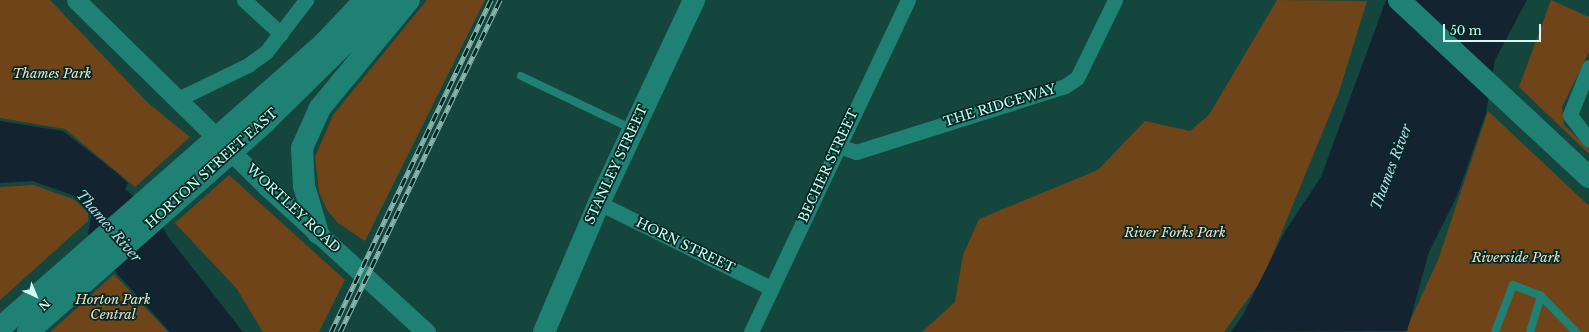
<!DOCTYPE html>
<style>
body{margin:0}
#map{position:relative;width:1589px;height:332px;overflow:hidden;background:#14463e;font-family:"Libre Baskerville",serif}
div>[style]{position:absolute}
.green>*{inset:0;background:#704419}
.water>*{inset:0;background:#132430}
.service>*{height:8px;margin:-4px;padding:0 4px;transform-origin:4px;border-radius:4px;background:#1f8174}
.minor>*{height:15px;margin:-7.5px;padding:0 7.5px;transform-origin:7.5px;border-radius:7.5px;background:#1f8174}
.tertiary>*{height:19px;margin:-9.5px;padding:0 9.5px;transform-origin:9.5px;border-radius:9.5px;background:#1f8174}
.secondary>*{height:22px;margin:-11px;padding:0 11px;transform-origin:11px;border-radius:11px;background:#1f8174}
.rail>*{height:4.5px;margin-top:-2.25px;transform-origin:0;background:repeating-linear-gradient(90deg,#022a25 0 9px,#88b6ad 0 18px);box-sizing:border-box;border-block:1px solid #88b6ad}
span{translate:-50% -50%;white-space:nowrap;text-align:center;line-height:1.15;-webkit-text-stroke:3.5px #022a25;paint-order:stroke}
.park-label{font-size:13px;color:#f6deca;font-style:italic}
.street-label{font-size:13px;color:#d2fcf3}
.water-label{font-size:14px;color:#bdd6e9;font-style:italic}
.north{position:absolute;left:16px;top:276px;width:40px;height:40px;-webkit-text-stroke:3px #022a25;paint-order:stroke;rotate:136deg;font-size:11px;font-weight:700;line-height:16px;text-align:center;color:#d2fcf3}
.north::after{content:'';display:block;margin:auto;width:14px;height:18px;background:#d2fcf3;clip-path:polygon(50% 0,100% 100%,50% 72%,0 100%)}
.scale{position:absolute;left:1443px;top:24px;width:98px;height:18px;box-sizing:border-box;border:2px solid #d2fcf3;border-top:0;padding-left:5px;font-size:12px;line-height:14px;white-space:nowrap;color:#d2fcf3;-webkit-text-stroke:3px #022a25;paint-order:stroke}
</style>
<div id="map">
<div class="green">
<div style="clip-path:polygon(0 0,50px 0,149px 104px,190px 137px,135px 187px,65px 129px,0 118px)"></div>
<div style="clip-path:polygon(427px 0,485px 0,365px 241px,338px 223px,327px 210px,319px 192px,315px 157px,333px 115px)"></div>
<div style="clip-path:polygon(1277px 0,1367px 1px,1339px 92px,1263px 278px,1224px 332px,922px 332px,955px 302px,963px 255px,979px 219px,1098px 170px,1145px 121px,1190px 131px,1209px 115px)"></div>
<div style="clip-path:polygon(1551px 0,1589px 17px,1589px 52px,1562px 107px,1564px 125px,1589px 149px,1589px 154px,1519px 87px)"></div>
<div style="clip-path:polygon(1488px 111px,1589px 206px,1589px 332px,1405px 332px,1438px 260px)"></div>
<div style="clip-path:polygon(229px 175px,345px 280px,319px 332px,263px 332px,237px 289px,175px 223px)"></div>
<div style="clip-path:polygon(34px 185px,75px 200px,88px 213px,88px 221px,0 300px,0 187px)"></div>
<div style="clip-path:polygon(114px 274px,168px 332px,50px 332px,76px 309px)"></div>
</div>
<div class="water">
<div style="clip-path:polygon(1386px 0,1527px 0,1495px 60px,1486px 113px,1457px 196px,1429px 252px,1407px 331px,1231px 332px,1243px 315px,1285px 231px,1321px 177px)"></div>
<div style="clip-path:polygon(0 121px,63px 131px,117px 173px,128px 183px,125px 189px,160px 220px,166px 234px,243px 332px,170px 332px,92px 246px,88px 233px,92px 213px,77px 197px,33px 181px,0 183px)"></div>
</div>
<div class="service">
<div style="left:521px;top:76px;width:123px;rotate:25.5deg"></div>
<div style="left:1495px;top:332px;width:50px;rotate:-69deg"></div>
<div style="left:1513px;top:285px;width:30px;rotate:21deg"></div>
<div style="left:1541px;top:296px;width:50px;rotate:45.8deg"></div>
<div style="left:1530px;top:332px;width:38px;rotate:-73deg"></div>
</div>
<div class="minor">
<div style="left:244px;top:0;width:50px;rotate:42.6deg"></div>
<div style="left:1589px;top:67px;width:52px;rotate:111.6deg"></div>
<div style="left:1570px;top:115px;width:31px;rotate:53deg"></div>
<div style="left:178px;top:99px;width:78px;rotate:-25.9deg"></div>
<div style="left:248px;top:65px;width:22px;rotate:-36deg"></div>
<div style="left:266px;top:52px;width:66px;rotate:-52.4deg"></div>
<div style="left:838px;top:146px;width:19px;rotate:18deg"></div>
<div style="left:856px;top:152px;width:219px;rotate:-17.5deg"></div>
<div style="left:1065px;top:86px;width:14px;rotate:-34deg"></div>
<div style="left:1077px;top:78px;width:87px;rotate:-64deg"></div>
<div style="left:599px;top:203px;width:192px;rotate:26.3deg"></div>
<div style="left:751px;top:332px;width:367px;rotate:-64.7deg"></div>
</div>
<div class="tertiary">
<div style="left:76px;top:0;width:266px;rotate:44.4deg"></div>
<div style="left:266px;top:186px;width:217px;rotate:42.4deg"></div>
</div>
<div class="secondary">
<div style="left:1399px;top:0;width:260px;rotate:43deg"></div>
<div style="left:318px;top:233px;width:49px;rotate:-106.6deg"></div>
<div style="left:304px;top:186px;width:38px;rotate:-93deg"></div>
<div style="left:302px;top:148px;width:44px;rotate:-65.8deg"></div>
<div style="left:320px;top:108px;width:140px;rotate:-50.5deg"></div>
<div style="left:0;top:328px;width:432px;rotate:-41.3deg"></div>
<div style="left:324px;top:43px;width:59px;rotate:-46.4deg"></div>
<div style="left:28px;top:332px;width:317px;rotate:-41.5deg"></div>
<div style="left:265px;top:122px;width:174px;rotate:-44.5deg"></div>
<div style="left:544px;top:332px;width:140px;rotate:-66.9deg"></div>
<div style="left:599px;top:203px;width:224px;rotate:-64.9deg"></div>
</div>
<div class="rail">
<div style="left:331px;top:332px;width:369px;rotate:-64.3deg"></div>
<div style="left:340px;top:332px;width:369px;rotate:-64.3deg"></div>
</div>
<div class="park-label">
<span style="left:52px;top:74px">Thames Park</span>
<span style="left:1175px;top:233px">River Forks Park</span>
<span style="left:1516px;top:258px">Riverside Park</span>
<span style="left:113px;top:308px">Horton Park<br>Central</span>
</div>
<div class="street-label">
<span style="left:1000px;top:106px;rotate:-17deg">THE RIDGEWAY</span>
<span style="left:617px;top:165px;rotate:-65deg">STANLEY STREET</span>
<span style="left:829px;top:166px;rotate:-65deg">BECHER STREET</span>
<span style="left:212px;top:169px;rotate:-42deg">HORTON STREET EAST</span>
<span style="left:293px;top:209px;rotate:43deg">WORTLEY ROAD</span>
<span style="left:685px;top:246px;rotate:26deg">HORN STREET</span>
</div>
<div class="water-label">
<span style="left:1391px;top:167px;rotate:-69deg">Thames River</span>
<span style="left:109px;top:226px;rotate:49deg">Thames River</span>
</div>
<div class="north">N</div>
<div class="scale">50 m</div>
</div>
